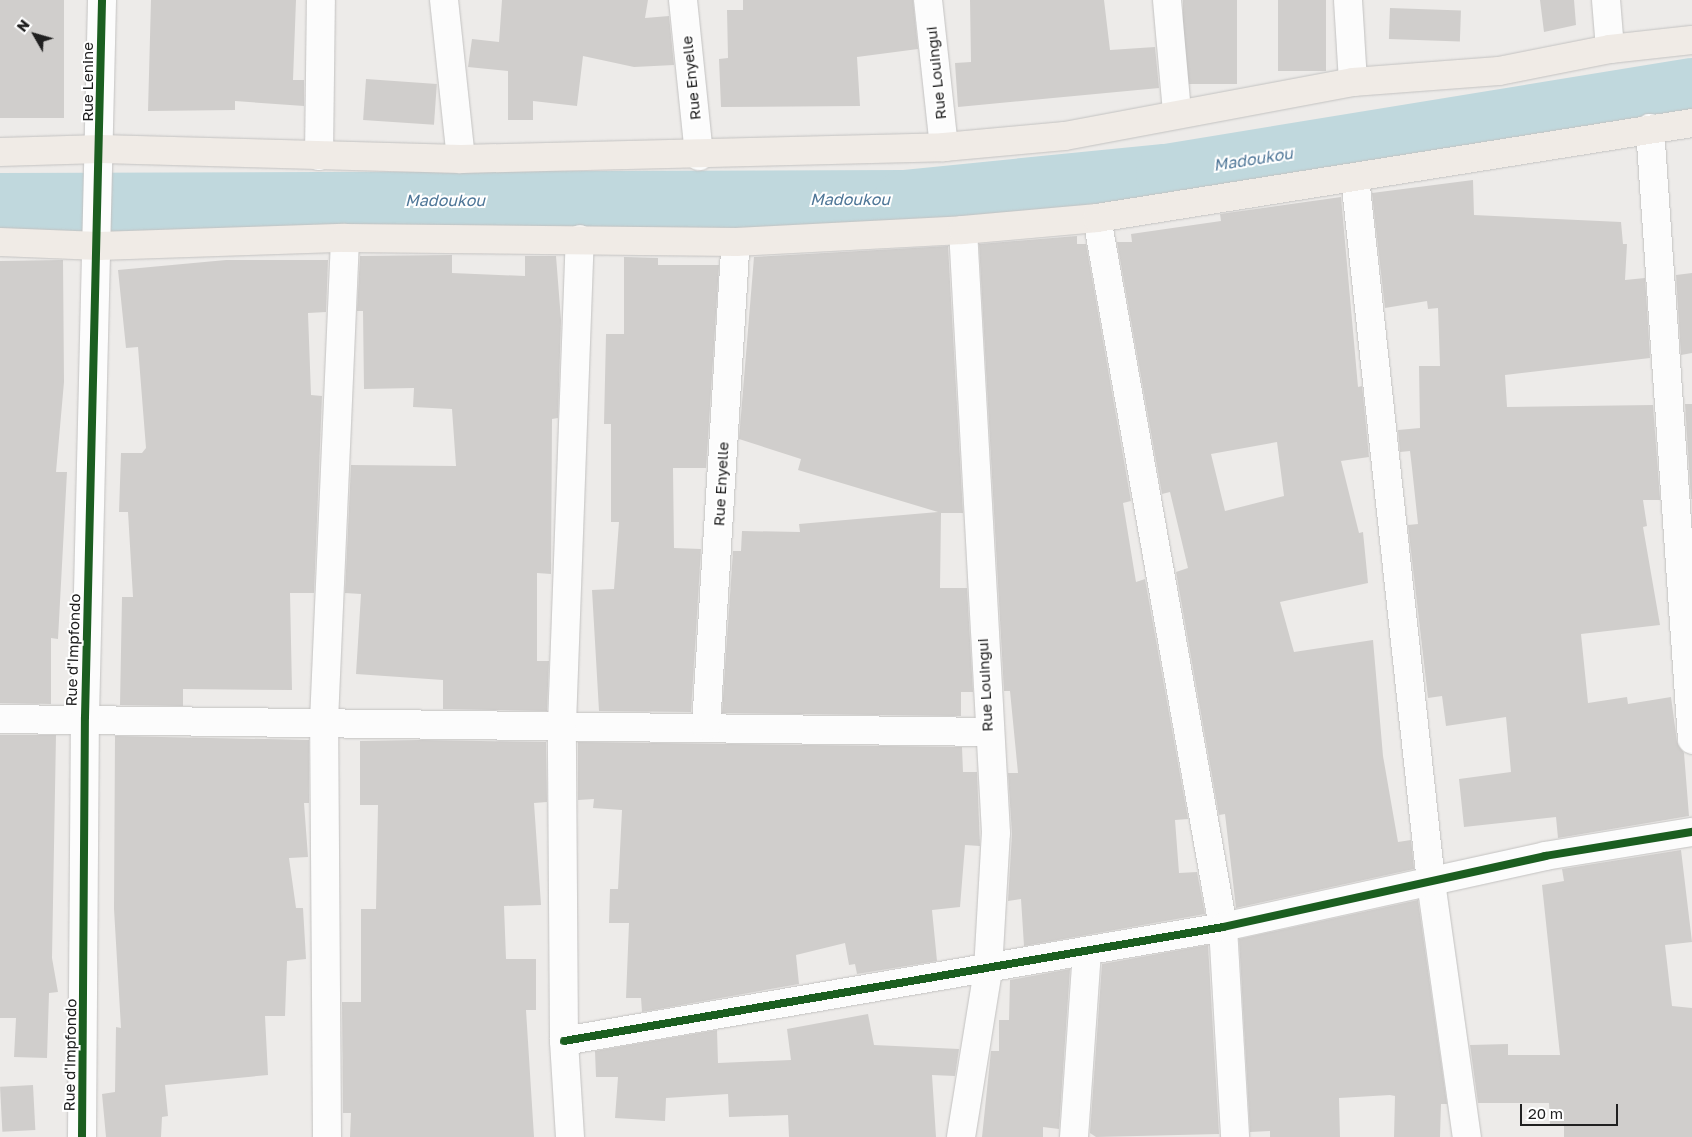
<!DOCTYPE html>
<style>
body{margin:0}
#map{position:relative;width:1692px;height:1137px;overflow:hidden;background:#edebe9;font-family:"Golos Text",sans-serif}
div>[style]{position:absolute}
.river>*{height:59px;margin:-29.5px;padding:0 29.5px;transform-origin:29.5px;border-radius:29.5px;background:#c0d8dd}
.building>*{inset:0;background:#d0cecc;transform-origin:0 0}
.roads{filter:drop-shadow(0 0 1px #c3c2c1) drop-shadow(0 0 1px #c3c2c1)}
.minor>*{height:28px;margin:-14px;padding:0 14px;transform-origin:14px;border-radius:14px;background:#fcfcfc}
.major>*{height:28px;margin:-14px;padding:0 14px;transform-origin:14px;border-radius:14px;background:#f0ebe6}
.cycleway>*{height:8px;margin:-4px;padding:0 4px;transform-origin:4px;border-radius:4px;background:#1b5e20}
span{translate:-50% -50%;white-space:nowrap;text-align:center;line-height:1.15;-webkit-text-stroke:4px #fff;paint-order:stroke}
.street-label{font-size:15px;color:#202020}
.water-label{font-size:16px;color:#4e7697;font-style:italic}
.north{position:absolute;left:10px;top:10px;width:50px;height:50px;-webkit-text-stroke:4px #fff;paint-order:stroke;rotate:308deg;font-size:14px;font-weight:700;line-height:20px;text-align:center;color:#202020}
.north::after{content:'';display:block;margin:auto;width:18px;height:22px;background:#202020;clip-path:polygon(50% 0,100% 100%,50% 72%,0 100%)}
.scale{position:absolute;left:1520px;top:1104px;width:98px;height:22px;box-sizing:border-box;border:2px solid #202020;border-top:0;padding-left:6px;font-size:15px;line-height:18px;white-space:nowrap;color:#202020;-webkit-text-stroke:4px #fff;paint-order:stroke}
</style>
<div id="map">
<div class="river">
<div style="left:0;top:202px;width:903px;rotate:-0.19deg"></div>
<div style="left:903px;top:199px;width:263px;rotate:-5.7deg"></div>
<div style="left:1165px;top:173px;width:534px;rotate:-9.27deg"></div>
</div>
<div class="building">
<div style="left:0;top:0;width:64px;height:118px"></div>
<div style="clip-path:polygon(151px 0,296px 0,293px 80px,304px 80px,304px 106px,235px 101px,235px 110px,148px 111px)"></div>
<div style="clip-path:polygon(502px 0,648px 0,645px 18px,669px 16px,674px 65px,634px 67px,583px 56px,577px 106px,533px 101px,533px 120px,508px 120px,508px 71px,468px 67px,472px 39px,499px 42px)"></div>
<div style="clip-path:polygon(743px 0,913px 0,918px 49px,857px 57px,860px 106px,721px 107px,719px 59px,728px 58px,727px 10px,743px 10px)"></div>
<div style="clip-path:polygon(970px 0,1104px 0,1110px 50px,1155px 47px,1159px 88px,958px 107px,955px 63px,971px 62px)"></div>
<div style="left:1183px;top:0;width:54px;height:84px"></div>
<div style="left:1278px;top:0;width:48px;height:71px"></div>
<div style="clip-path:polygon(1540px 0,1574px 0,1576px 25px,1544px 32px)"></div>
<div style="left:1390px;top:8px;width:71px;height:31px;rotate:2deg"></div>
<div style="left:366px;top:79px;width:71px;height:41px;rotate:4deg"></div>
<div style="clip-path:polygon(1473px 180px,1474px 215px,1621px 222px,1623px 244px,1627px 244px,1625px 280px,1645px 278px,1650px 358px,1505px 375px,1507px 407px,1653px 405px,1660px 500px,1643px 500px,1647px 526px,1643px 527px,1660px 625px,1581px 634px,1588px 703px,1627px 697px,1628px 704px,1671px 697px,1677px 742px,1684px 753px,1689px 816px,1558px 838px,1556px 817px,1464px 827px,1459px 779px,1511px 772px,1506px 717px,1446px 726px,1442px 696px,1428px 698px,1408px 525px,1418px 524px,1412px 468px,1410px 451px,1400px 452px,1398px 430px,1420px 428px,1419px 366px,1440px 366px,1438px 308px,1428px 309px,1427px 301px,1385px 308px,1372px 193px)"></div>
<div style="clip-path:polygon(evenodd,1341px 197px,1358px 387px,1362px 386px,1369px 457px,1341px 461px,1359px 533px,1363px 532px,1368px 583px,1280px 602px,1294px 652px,1373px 640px,1383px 756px,1398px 842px,1411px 840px,1414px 869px,1236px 908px,1225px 814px,1219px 815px,1176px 572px,1188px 568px,1170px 492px,1162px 494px,1117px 242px,1132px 242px,1131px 234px,1221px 221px,1220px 214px,1341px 197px,1277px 442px,1284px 496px,1225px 511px,1211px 454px,1277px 442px)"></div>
<div style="clip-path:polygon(1077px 236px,1077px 244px,1086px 244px,1131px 501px,1123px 503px,1136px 582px,1145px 579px,1188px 819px,1175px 820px,1179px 873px,1197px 872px,1205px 914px,1024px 946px,1021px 899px,1008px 901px,1012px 834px,1008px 773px,1018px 773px,1010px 691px,1004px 691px,979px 244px)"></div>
<div style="clip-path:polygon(948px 246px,963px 513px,941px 513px,940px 588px,967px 588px,973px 692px,961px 692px,961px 716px,722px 713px,733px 551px,741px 551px,742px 531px,800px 532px,799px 524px,938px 512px,798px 470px,801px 459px,739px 439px,754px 257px)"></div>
<div style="clip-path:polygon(452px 255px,452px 273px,525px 276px,525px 256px,556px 256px,561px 320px,558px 418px,552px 419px,551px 574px,537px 573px,537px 661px,549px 661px,547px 711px,443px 709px,443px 680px,356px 674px,361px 594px,345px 593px,351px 465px,456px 466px,452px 409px,413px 407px,414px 388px,364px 389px,363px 311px,357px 311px,360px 256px)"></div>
<div style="clip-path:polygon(624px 257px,658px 258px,658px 265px,719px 265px,706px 468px,673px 468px,674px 548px,701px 549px,691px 712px,599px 711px,592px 590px,614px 589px,619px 522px,611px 522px,611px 424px,604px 424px,606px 334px,624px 334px)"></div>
<div style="clip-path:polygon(63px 260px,64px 382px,56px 472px,67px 472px,58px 639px,51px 638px,51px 704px,0 703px,0 261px)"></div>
<div style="clip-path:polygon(226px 260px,328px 260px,326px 312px,308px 313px,311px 395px,322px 396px,314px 593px,290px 593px,292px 690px,183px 689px,183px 706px,120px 705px,122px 597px,133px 597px,128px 512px,119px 512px,121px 453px,142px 453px,146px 448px,138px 347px,126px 348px,118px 270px)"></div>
<div style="clip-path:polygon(1692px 273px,1692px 353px,1681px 355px,1676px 275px)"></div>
<div style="clip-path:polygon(1685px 404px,1692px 404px,1692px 499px,1691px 499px)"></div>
<div style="clip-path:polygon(0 735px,56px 735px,52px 958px,58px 992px,49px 993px,47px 1058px,14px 1057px,16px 1018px,0 1018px)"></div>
<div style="clip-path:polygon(115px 736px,309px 740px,309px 803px,304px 803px,308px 857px,289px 858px,296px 908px,303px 908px,306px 959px,287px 961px,285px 1016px,265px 1016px,268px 1075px,165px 1085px,168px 1116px,162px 1117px,161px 1137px,106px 1137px,102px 1094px,115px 1092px,116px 1027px,121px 1028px,114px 909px)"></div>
<div style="clip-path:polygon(419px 740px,546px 742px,547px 802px,534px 803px,541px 905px,504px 906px,506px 959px,536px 959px,536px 1010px,526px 1010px,534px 1137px,350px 1137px,351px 1113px,343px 1113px,342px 1002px,361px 1002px,361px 909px,376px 909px,378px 805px,360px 805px,360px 741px)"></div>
<div style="clip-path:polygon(578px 742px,962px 747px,963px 772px,977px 772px,980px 846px,965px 845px,960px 907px,932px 910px,937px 961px,857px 974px,855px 964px,849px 965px,845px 943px,796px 955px,799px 984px,642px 1012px,641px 998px,626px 998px,629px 923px,609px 923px,610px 889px,618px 889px,622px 810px,593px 808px,594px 799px,578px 800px)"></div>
<div style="clip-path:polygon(1681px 850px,1692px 942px,1665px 945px,1672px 1006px,1692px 1008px,1692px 1137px,1564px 1137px,1564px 1124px,1550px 1125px,1549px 1103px,1478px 1103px,1470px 1045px,1508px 1044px,1508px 1055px,1560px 1055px,1542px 885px,1564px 881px,1562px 869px)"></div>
<div style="clip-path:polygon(1418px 900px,1447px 1104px,1441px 1104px,1440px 1137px,1394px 1137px,1395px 1096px,1390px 1095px,1339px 1098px,1340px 1137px,1270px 1137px,1270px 1131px,1250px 1132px,1239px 939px)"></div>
<div style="clip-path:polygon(1208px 945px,1219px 1134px,1096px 1137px,1090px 1133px,1102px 964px)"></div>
<div style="clip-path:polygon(1070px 969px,1059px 1129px,1043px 1127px,1043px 1137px,982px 1137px,991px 1051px,999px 1051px,999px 1020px,1009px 1020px,1010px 980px)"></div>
<div style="clip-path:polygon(868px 1014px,874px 1045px,959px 1049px,955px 1076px,932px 1075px,936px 1137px,789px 1137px,788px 1115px,729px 1117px,728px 1094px,666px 1098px,665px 1121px,615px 1118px,618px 1077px,596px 1077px,595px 1051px,717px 1030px,718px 1063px,791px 1060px,787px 1029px)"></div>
<div style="left:33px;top:1085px;width:45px;height:33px;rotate:87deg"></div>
</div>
<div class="roads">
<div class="minor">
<div style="left:444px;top:0;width:160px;rotate:83.9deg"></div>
<div style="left:683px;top:0;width:157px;rotate:84.1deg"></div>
<div style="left:928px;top:0;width:148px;rotate:83.8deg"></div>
<div style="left:1167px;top:0;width:113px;rotate:84.9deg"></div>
<div style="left:1348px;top:0;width:82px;rotate:86.5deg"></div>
<div style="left:1606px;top:0;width:49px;rotate:85.3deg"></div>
<div style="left:1650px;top:128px;width:613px;rotate:86.07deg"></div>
<div style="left:319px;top:156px;width:156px;rotate:-89.3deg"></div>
<div style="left:1355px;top:178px;width:708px;rotate:83.84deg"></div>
<div style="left:1431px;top:882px;width:258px;rotate:82deg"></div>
<div style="left:1097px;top:218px;width:720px;rotate:79.92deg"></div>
<div style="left:1223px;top:927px;width:210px;rotate:86.7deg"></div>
<div style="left:0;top:719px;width:987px;rotate:0.75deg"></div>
<div style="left:706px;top:726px;width:485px;rotate:-86.5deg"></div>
<div style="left:564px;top:1041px;width:669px;rotate:-9.81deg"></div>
<div style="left:1223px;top:927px;width:330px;rotate:-12.4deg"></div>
<div style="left:1545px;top:856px;width:149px;rotate:-9.3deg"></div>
<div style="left:82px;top:1137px;width:420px;rotate:-89.6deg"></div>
<div style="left:85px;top:717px;width:717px;rotate:-88.64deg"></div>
<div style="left:327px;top:1137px;width:416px;rotate:-90.4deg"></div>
<div style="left:324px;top:721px;width:483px;rotate:-87.5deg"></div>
<div style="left:570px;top:1137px;width:96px;rotate:-93.6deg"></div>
<div style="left:564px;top:1041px;width:317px;rotate:-90.4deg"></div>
<div style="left:562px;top:724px;width:485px;rotate:-87.9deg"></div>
<div style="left:961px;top:1137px;width:169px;rotate:-80.8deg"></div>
<div style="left:988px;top:970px;width:137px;rotate:-86.7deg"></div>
<div style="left:996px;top:833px;width:604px;rotate:-93.13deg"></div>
<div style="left:1074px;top:1137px;width:186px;rotate:-86deg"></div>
</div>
<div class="major">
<div style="left:0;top:152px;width:101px;rotate:-1.7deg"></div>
<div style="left:101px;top:149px;width:360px;rotate:1.6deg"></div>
<div style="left:461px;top:159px;width:483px;rotate:-1.4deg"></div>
<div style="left:944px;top:147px;width:121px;rotate:-5.2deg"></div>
<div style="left:1065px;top:136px;width:293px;rotate:-10.6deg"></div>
<div style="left:1353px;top:82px;width:146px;rotate:-4.3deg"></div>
<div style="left:1499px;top:71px;width:113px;rotate:-11.2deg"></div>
<div style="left:1610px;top:49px;width:82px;rotate:-6.3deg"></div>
<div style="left:0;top:242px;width:99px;rotate:2.3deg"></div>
<div style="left:99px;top:246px;width:246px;rotate:-1.9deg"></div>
<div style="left:345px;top:238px;width:391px;rotate:0.6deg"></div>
<div style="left:736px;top:242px;width:227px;rotate:-3deg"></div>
<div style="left:963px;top:230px;width:135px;rotate:-5.1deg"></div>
<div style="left:1097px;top:218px;width:603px;rotate:-9.07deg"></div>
</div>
</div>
<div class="cycleway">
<div style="left:564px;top:1041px;width:669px;rotate:-9.81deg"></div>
<div style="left:1223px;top:927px;width:330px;rotate:-12.4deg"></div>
<div style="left:1545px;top:856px;width:149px;rotate:-9.3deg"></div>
<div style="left:82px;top:1137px;width:420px;rotate:-89.6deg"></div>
<div style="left:85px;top:717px;width:717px;rotate:-88.64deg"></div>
</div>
<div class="street-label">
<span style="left:936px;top:73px;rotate:-96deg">Rue Louingui</span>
<span style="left:691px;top:78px;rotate:-96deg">Rue Enyelle</span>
<span style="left:88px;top:82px;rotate:-90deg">Rue Lenine</span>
<span style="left:721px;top:484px;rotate:-87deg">Rue Enyelle</span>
<span style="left:73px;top:650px;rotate:-88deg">Rue d'Impfondo</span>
<span style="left:985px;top:685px;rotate:-93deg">Rue Louingui</span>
<span style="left:70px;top:1055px;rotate:-89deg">Rue d'Impfondo</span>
</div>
<div class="water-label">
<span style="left:1253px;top:159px;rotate:-9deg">Madoukou</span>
<span style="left:850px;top:199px">Madoukou</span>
<span style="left:445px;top:200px">Madoukou</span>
</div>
<div class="north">N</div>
<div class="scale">20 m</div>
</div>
